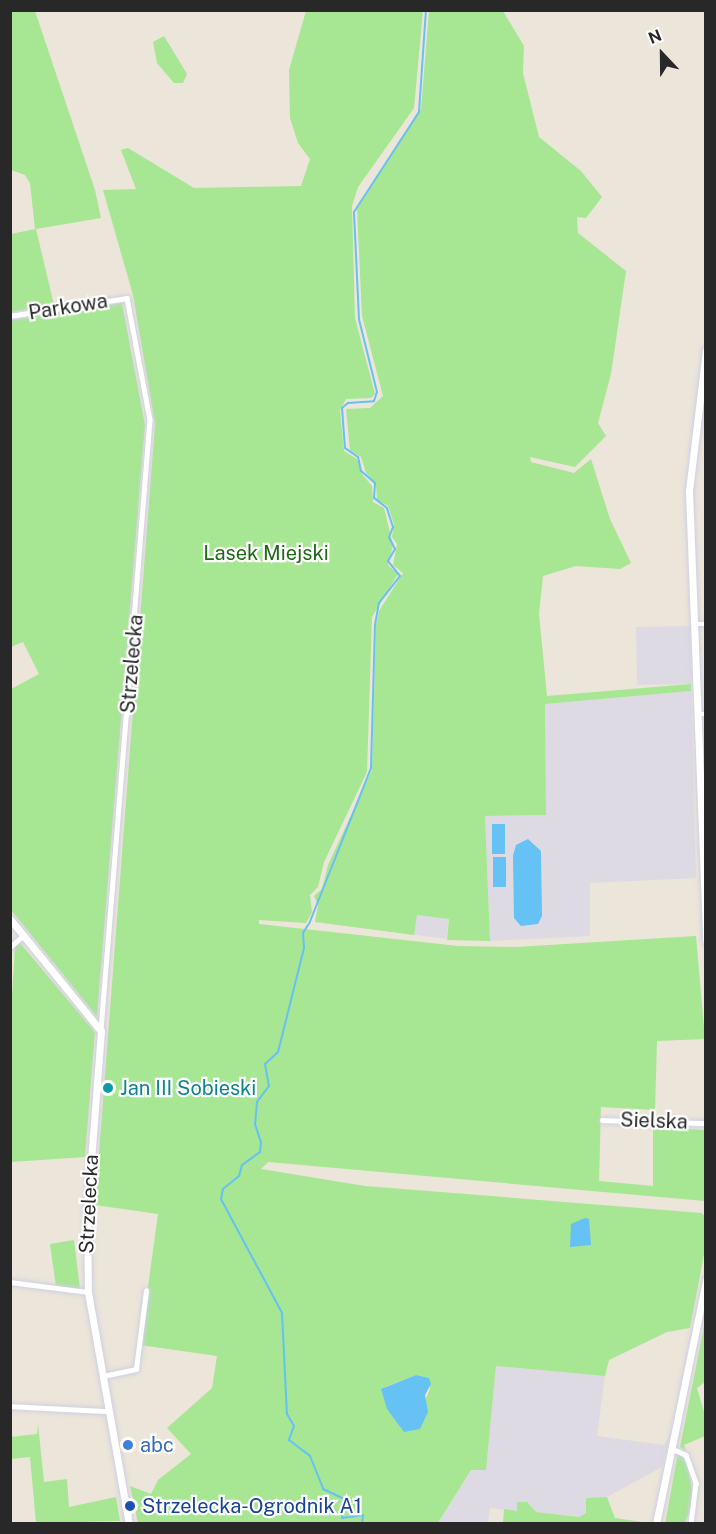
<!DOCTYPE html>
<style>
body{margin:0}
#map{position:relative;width:716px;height:1534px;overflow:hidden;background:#ece5d9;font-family:"Public Sans",sans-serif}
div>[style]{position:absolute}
.industrial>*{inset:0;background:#dedae4;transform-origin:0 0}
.green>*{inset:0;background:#a7e692}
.water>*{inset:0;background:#66c1f4;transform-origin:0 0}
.stream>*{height:2px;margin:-1px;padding:0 1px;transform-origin:1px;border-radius:1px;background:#66c1f4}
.roads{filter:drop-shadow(0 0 2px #ced0e3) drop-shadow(0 0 2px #ced0e3)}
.street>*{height:4.5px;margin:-2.25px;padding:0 2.25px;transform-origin:2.25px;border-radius:2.25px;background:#fff}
.secondary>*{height:7px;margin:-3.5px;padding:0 3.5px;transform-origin:3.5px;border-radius:3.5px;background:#fff}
.dots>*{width:16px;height:16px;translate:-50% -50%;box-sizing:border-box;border:3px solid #fff;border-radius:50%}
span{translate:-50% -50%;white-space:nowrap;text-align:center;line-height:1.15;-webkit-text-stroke:4.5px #fff;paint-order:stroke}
.street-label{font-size:20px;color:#282828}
.park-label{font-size:20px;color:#1f6816}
.culture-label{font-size:20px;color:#0d838f}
.left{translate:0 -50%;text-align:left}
.shop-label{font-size:20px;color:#366cbe}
.transit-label{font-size:20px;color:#164399}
.frame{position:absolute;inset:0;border:12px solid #282828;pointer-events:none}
.north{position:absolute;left:632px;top:24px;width:60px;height:60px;-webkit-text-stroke:4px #fff;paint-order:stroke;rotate:338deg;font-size:16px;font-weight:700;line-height:24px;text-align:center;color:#282828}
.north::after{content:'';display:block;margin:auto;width:21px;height:27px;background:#282828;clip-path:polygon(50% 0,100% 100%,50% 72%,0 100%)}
</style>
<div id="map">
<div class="industrial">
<div style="left:690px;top:626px;width:58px;height:54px;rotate:89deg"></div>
<div style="clip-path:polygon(691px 691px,696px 878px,590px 883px,590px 936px,490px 941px,485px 816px,546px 815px,545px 704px)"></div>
<div style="left:416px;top:915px;width:33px;height:20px;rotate:7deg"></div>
<div style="clip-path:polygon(496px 1366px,605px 1376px,597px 1436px,664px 1445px,670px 1436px,662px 1467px,607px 1497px,587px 1498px,586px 1513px,579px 1517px,536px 1512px,527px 1502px,517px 1503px,517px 1511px,490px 1508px,488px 1523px,438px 1524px,471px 1470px,486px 1469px)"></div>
</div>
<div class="green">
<div style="clip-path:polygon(11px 10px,35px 11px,95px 190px,101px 218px,36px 229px,54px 305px,11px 312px,11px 234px,35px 229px,30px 183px,25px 175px,11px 170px)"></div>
<div style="clip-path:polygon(429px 10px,503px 11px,524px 46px,523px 73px,539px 137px,581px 171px,602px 197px,586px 218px,577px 217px,578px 233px,626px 271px,611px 374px,598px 423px,606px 436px,575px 467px,530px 457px,531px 462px,574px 473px,591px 459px,610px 519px,631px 563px,620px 569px,576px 566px,543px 576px,539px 614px,547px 696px,691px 684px,691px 691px,545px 704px,546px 815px,485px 816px,490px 941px,447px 940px,449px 919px,417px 915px,414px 935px,315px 922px,318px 905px,314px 896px,322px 889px,328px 865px,372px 770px,376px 626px,379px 611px,403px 573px,393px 565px,397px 544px,392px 537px,394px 524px,388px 506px,377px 500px,376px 484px,366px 473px,361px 457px,350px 450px,346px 409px,370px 408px,383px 396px,362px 316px,357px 209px,421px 109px)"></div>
<div style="clip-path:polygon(evenodd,306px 11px,423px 11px,414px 108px,358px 187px,352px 206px,355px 318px,375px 394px,371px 398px,346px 399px,340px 410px,344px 451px,357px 459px,362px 474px,372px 486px,373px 502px,384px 508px,393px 545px,388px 565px,398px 574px,372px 617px,367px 772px,324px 862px,318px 887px,310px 895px,312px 912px,306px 923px,259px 920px,259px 924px,458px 946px,516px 947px,696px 936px,705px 1039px,657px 1041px,655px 1110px,601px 1107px,599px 1181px,653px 1186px,653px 1127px,705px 1130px,705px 1201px,268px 1162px,261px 1169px,365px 1186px,702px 1213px,705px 1217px,705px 1249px,690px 1328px,667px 1332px,609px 1360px,605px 1376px,496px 1366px,486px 1470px,471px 1470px,438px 1523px,138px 1523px,130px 1486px,151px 1494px,158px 1480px,191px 1454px,167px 1428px,212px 1388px,217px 1356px,140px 1345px,158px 1214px,95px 1205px,155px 424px,133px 295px,103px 190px,136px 189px,121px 150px,128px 148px,194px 188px,301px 186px,310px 159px,298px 143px,290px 118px,289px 70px,306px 11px,416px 1375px,429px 1378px,430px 1389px,424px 1403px,385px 1387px,416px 1375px)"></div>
<div style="clip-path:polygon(164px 36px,187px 74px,183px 83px,174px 83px,157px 63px,153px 42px)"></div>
<div style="clip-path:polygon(122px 303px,145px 425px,97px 1017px,11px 910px,11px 689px,39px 674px,23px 642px,11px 647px,10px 320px)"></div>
<div style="clip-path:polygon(20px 943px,95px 1032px,85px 1157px,11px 1162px,11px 1012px,15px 947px)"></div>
<div style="clip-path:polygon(74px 1240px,80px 1289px,56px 1287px,50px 1244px)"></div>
<div style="clip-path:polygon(705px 1321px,705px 1382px,697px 1388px,705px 1415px,705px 1436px,684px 1445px,686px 1451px,680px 1447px)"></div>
<div style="clip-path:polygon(38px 1424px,44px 1482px,67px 1479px,69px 1507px,116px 1497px,120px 1521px,36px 1523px,30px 1457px,11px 1459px,10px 1437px,37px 1434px)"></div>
<div style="clip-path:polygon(678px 1452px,687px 1462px,694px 1500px,685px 1523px,665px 1524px)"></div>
<div style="clip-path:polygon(607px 1497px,615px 1518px,650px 1523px,503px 1523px,504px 1509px,517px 1511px,517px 1502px,527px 1502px,536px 1512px,579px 1517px,586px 1513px,586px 1498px)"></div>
</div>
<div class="water">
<div style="left:492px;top:824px;width:13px;height:30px"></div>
<div style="clip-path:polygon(528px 839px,541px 851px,542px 916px,538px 924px,521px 926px,514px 918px,513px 856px,516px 845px)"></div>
<div style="left:493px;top:857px;width:13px;height:30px"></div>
<div style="clip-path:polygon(585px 1218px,589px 1219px,591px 1245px,570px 1247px,571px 1224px)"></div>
<div style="clip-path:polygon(416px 1375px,429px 1378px,431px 1384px,425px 1395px,428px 1412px,420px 1429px,404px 1432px,387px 1409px,381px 1389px)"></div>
</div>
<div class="stream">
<div style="left:309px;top:924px;width:168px;rotate:-68.3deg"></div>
<div style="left:371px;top:768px;width:143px;rotate:-88.4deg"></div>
<div style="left:375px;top:625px;width:22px;rotate:-80deg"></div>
<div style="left:379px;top:603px;width:34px;rotate:-52deg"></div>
<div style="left:400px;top:576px;width:19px;rotate:-129deg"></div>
<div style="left:388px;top:561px;width:14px;rotate:-60deg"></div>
<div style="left:395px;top:549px;width:13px;rotate:-117deg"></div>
<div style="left:389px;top:537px;width:11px;rotate:-68deg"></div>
<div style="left:393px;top:527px;width:20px;rotate:-108deg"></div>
<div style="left:387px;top:508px;width:16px;rotate:-142deg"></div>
<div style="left:374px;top:498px;width:15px;rotate:-86deg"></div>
<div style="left:375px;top:483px;width:18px;rotate:-139deg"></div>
<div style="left:361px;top:471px;width:14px;rotate:-102deg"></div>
<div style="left:358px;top:457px;width:16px;rotate:-145deg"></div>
<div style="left:345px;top:448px;width:40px;rotate:-94.3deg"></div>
<div style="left:342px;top:408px;width:8px;rotate:-40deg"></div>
<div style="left:348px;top:403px;width:26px;rotate:-4deg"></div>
<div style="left:374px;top:401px;width:9px;rotate:-72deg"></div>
<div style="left:377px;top:392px;width:75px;rotate:-103.9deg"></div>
<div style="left:359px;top:319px;width:107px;rotate:-92.7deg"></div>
<div style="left:354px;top:212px;width:119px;rotate:-57deg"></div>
<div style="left:419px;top:112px;width:102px;rotate:-86.1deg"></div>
<div style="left:308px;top:925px;width:9px;rotate:122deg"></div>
<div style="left:303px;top:933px;width:15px;rotate:86deg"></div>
<div style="left:304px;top:948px;width:107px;rotate:104deg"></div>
<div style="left:278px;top:1052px;width:18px;rotate:137deg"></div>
<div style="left:265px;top:1064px;width:22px;rotate:80deg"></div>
<div style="left:269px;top:1086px;width:20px;rotate:127deg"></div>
<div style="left:257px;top:1102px;width:22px;rotate:95deg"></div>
<div style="left:255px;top:1124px;width:19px;rotate:72deg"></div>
<div style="left:261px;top:1142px;width:10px;rotate:96deg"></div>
<div style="left:260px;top:1152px;width:22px;rotate:144deg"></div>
<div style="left:242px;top:1165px;width:11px;rotate:105deg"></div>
<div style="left:239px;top:1176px;width:21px;rotate:141deg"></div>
<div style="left:223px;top:1189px;width:10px;rotate:101deg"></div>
<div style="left:221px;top:1199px;width:129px;rotate:61.8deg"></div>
<div style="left:282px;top:1313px;width:101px;rotate:87.2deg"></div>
<div style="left:287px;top:1414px;width:14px;rotate:60deg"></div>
<div style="left:294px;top:1426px;width:15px;rotate:110deg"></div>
<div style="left:289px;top:1440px;width:26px;rotate:37deg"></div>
<div style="left:310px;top:1456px;width:35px;rotate:68deg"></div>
<div style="left:323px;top:1489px;width:23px;rotate:25deg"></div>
<div style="left:344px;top:1499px;width:19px;rotate:96deg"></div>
<div style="left:342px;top:1518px;width:21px;rotate:-8deg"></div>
<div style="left:363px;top:1515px;width:9px;rotate:96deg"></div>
</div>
<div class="roads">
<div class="street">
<div style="left:10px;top:316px;width:118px;rotate:-8.7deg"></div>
<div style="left:127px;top:298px;width:124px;rotate:79.3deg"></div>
<div style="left:150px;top:420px;width:613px;rotate:94.59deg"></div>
<div style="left:695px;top:624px;width:11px"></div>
<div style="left:698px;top:714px;width:8px"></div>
<div style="left:10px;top:947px;width:18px;rotate:-41deg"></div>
<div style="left:602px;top:1120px;width:104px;rotate:1.7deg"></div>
<div style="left:10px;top:1282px;width:79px;rotate:7.3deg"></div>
<div style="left:103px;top:1376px;width:34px;rotate:-12deg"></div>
<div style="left:136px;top:1369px;width:79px;rotate:-82.7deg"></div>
<div style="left:10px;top:1406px;width:96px;rotate:3deg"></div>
<div style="left:673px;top:1449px;width:14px;rotate:25deg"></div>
<div style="left:686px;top:1455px;width:30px;rotate:70deg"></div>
<div style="left:696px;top:1483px;width:41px;rotate:97deg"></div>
</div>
<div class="secondary">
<div style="left:706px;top:350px;width:142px;rotate:96.9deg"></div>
<div style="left:689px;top:491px;width:450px;rotate:87.8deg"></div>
<div style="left:10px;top:919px;width:144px;rotate:50.9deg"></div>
<div style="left:101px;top:1031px;width:182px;rotate:94.4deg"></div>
<div style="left:87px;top:1212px;width:80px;rotate:89.3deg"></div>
<div style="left:88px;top:1292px;width:236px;rotate:80deg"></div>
<div style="left:656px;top:1524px;width:249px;rotate:-78.4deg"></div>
</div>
</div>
<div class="dots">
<div style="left:108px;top:1088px;background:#0f9aa8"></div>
<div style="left:128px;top:1445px;background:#3f7fe0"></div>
<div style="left:130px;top:1506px;background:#1a4fb4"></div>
</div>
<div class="street-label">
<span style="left:68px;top:307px;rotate:-9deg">Parkowa</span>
<span style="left:132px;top:664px;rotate:-85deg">Strzelecka</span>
<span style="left:654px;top:1121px;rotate:2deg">Sielska</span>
<span style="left:89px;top:1204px;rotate:-87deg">Strzelecka</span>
</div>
<div class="park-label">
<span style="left:266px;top:553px">Lasek Miejski</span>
</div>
<div class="culture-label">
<span class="left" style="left:120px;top:1088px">Jan III Sobieski</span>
</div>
<div class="shop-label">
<span class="left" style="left:140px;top:1445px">abc</span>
</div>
<div class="transit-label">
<span class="left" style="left:142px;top:1506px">Strzelecka-Ogrodnik A1</span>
</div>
<div class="frame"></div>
<div class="north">N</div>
</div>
